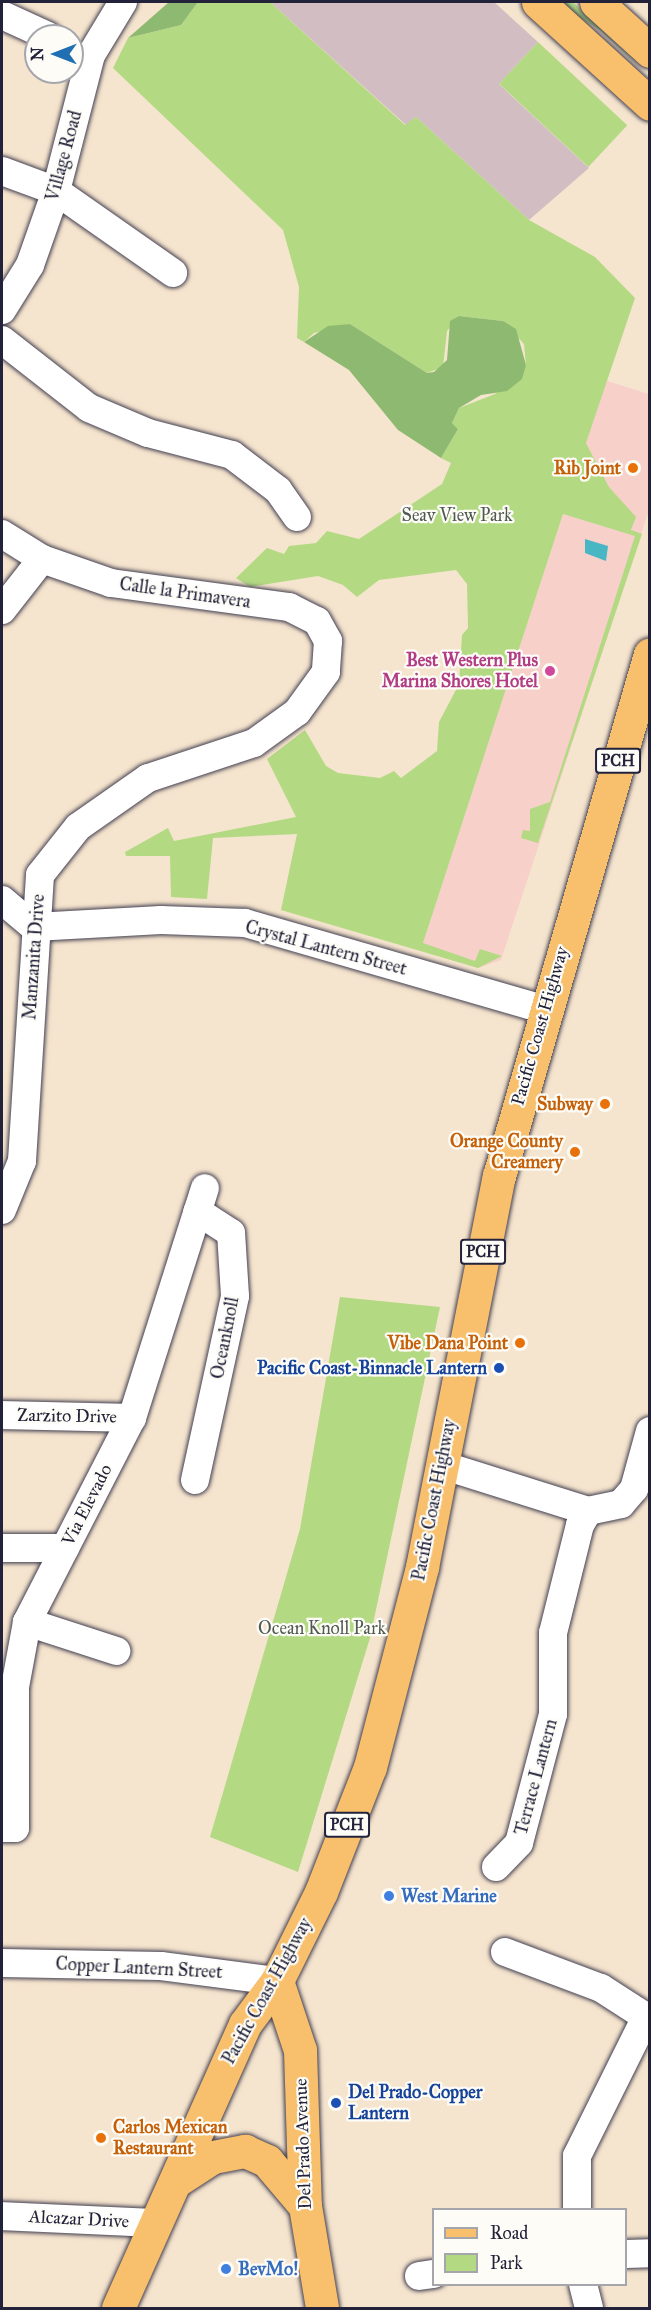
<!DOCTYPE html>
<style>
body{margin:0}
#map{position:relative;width:651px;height:2310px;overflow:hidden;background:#f6e5ce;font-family:"IM FELL Great Primer",serif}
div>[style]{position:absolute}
.built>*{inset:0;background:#f7d0ca}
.industrial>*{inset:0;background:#d2bec2}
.green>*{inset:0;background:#b3d983;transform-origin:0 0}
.forest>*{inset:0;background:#8eb971}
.water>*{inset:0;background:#49b6c4}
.roads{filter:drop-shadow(0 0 2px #423f51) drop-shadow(0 0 2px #423f51)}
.minor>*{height:28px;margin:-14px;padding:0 14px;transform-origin:14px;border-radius:14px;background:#fff}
.major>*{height:33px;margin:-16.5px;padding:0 16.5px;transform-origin:16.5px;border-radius:16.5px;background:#f8bf6c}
.highway>*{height:33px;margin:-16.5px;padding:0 16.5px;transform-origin:16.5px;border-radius:16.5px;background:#f8bf6c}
.dots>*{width:16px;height:16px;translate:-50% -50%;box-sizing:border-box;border:3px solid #fdfcf7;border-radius:50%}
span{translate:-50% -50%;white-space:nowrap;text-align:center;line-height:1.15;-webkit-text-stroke:4.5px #fdfcf7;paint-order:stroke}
.shield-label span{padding:2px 4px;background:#fdfcf7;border:2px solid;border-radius:4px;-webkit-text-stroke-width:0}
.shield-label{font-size:16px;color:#22223b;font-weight:700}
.street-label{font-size:18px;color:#22223b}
.food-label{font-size:18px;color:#c56008;font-weight:700}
.right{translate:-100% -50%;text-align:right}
.left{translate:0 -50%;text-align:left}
.park-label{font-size:18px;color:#4e5951}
.hotel-label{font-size:18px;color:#b23c85;font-weight:700}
.transit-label{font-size:18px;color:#164399;font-weight:700}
.shop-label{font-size:18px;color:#366cbe;font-weight:700}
.frame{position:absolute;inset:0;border:3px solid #22223b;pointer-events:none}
.legend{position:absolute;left:432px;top:2208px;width:195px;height:78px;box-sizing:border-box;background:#fdfcf7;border:2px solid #a5a5ac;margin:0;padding:8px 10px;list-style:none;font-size:18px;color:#22223b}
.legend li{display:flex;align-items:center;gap:12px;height:30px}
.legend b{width:30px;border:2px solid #a5a5ac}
.north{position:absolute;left:24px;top:24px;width:60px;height:60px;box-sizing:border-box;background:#fdfcf7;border:2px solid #a5a5ac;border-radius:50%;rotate:270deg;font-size:16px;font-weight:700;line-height:24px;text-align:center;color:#22223b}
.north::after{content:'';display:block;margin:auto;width:21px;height:27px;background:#1f6fb2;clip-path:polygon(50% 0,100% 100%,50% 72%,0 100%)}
</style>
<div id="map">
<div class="built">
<div style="clip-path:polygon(604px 380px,649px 394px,649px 510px,501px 960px,478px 968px,421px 949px,563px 514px,630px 534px,635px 517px,609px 487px,586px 443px)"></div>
</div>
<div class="industrial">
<div style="clip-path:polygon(270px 2px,494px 2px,538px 42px,499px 84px,589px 168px,529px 220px,416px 117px,406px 125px)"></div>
</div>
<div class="green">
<div style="clip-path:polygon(198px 2px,270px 2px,405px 125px,416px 117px,529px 220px,595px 257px,635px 298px,586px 443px,609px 487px,636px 517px,631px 530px,642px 534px,538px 843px,521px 838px,523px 830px,530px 831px,530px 809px,550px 802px,635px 536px,563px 514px,423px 943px,475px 961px,480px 949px,502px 956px,478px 968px,281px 910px,297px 834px,213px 838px,207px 899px,171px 897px,170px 856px,126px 856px,125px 852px,168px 828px,174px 841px,296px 817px,267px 759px,305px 730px,326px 766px,338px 773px,380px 778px,394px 771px,401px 778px,437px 751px,439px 722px,459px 684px,462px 635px,468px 628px,467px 584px,456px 570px,379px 580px,357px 597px,343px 585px,318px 576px,250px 587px,236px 578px,267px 548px,284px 554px,289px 546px,316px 543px,327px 531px,359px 539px,442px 484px,451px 463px,441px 458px,458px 429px,452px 423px,459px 408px,495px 394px,526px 365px,524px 344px,503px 321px,459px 316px,447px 331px,443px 367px,427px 373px,350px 324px,314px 333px,304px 342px,297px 338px,299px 287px,283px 230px,113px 68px,128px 38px,181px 25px)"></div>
<div style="clip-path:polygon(553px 2px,573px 2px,649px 76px,600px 30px)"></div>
<div style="left:538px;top:42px;width:122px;height:57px;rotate:43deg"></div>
<div style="clip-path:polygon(340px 1297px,440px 1307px,370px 1638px,298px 1872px,210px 1837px,300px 1529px)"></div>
</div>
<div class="forest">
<div style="clip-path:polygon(169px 2px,198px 2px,181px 25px,128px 38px)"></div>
<div style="clip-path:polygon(459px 316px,503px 321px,516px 329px,526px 365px,522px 379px,507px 391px,481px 395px,459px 408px,452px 423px,458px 429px,441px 458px,398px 430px,349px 370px,304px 342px,328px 326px,350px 324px,427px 373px,434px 372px,447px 360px,450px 321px)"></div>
</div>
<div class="water">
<div style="clip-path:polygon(585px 539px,608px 546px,606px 561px,585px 553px)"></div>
</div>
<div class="roads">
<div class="minor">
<div style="left:2px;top:15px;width:51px;rotate:24.5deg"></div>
<div style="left:2px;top:171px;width:58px;rotate:20.3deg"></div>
<div style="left:56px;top:191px;width:143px;rotate:35deg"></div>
<div style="left:2px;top:310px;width:53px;rotate:-58.1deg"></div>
<div style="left:30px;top:265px;width:78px;rotate:-70.6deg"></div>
<div style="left:56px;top:191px;width:140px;rotate:-75.6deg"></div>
<div style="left:91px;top:55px;width:62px;rotate:-58.9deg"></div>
<div style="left:2px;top:340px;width:110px;rotate:38deg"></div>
<div style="left:89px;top:408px;width:64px;rotate:23deg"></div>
<div style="left:148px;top:433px;width:87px;rotate:14.7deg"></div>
<div style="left:232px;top:455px;width:58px;rotate:37.3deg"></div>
<div style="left:278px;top:490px;width:33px;rotate:55deg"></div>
<div style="left:2px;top:534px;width:47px;rotate:32deg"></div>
<div style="left:42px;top:559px;width:73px;rotate:19.2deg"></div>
<div style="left:111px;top:583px;width:180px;rotate:7.7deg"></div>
<div style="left:289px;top:607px;width:31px;rotate:27deg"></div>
<div style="left:317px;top:621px;width:23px;rotate:61deg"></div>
<div style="left:328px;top:641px;width:31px;rotate:94deg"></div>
<div style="left:326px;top:672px;width:49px;rotate:125.9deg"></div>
<div style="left:297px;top:712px;width:53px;rotate:144.2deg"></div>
<div style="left:254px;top:743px;width:112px;rotate:161.7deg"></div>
<div style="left:148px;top:778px;width:85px;rotate:145deg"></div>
<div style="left:78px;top:827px;width:61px;rotate:128.4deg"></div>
<div style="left:40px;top:875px;width:287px;rotate:93.6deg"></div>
<div style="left:22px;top:1161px;width:53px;rotate:112.2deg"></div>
<div style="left:2px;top:610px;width:65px;rotate:-51.9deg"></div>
<div style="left:2px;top:900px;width:42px;rotate:40.2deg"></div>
<div style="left:34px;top:927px;width:127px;rotate:-3.2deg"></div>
<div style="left:161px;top:920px;width:84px;rotate:2deg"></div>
<div style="left:245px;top:923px;width:313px;rotate:16.1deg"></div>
<div style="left:2px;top:1415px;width:130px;rotate:1.3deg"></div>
<div style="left:442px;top:1465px;width:153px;rotate:17.5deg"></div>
<div style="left:195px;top:1480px;width:188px;rotate:-77.7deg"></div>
<div style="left:235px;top:1296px;width:63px;rotate:-93.6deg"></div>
<div style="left:231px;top:1233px;width:40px;rotate:-147.1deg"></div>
<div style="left:2px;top:1548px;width:63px"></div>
<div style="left:27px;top:1622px;width:94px;rotate:18deg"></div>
<div style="left:2px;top:1828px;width:13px"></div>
<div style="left:15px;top:1828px;width:141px;rotate:-90deg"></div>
<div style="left:15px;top:1687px;width:66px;rotate:-79.5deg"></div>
<div style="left:27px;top:1622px;width:229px;rotate:-62.8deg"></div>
<div style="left:132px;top:1418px;width:241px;rotate:-72.4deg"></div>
<div style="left:496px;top:1867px;width:33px;rotate:-46deg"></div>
<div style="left:519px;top:1843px;width:133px;rotate:-75.2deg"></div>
<div style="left:553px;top:1714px;width:81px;rotate:-90deg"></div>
<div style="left:553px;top:1633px;width:111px;rotate:-76deg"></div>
<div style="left:580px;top:1525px;width:16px;rotate:-60deg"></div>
<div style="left:588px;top:1511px;width:34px;rotate:-12deg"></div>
<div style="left:621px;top:1504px;width:20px;rotate:-49deg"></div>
<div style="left:634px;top:1489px;width:60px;rotate:-74.6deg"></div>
<div style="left:505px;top:1952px;width:103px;rotate:20.6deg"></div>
<div style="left:601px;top:1988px;width:54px;rotate:32.8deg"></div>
<div style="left:646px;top:2017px;width:155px;rotate:116.4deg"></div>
<div style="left:577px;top:2156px;width:54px;rotate:90deg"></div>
<div style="left:2px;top:1963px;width:159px;rotate:1.1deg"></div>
<div style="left:161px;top:1966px;width:117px;rotate:7.4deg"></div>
<div style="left:2px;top:2216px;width:155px;rotate:2.6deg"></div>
<div style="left:626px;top:2254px;width:24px;rotate:-2deg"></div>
<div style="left:419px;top:2276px;width:15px;rotate:-8deg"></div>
<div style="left:583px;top:2284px;width:25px;rotate:76deg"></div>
</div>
<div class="major">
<div style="left:538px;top:2px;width:151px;rotate:42.3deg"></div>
<div style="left:596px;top:2px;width:73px;rotate:42.2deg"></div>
<div style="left:277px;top:1981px;width:73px;rotate:71.6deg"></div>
<div style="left:300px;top:2050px;width:156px;rotate:88.2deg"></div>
<div style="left:305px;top:2206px;width:103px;rotate:80.5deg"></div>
</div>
<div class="highway">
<div style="left:176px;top:2181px;width:44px;rotate:-33deg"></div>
<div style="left:213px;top:2157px;width:33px;rotate:-11deg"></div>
<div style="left:245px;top:2151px;width:24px;rotate:24deg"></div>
<div style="left:267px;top:2161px;width:59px;rotate:49.8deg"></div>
<div style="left:118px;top:2308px;width:311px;rotate:-65.9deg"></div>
<div style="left:245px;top:2024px;width:54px;rotate:-53.3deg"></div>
<div style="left:277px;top:1981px;width:99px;rotate:-63.7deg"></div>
<div style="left:321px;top:1892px;width:134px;rotate:-68.6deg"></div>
<div style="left:370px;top:1767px;width:207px;rotate:-75.4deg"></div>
<div style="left:422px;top:1567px;width:399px;rotate:-78.9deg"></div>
<div style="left:499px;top:1176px;width:543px;rotate:-73.87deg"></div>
</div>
</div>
<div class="dots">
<div style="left:633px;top:468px;background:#e8710a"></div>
<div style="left:550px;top:671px;background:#d1479c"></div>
<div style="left:605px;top:1104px;background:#e8710a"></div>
<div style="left:575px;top:1152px;background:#e8710a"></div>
<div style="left:520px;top:1343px;background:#e8710a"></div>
<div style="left:499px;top:1368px;background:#1a4fb4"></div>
<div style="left:389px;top:1896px;background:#3f7fe0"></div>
<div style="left:336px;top:2103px;background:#1a4fb4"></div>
<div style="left:101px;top:2138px;background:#e8710a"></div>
<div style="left:226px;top:2269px;background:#3f7fe0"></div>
</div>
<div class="shield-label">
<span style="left:618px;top:761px">PCH</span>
<span style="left:483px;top:1252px">PCH</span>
<span style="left:347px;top:1825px">PCH</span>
</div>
<div class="street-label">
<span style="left:64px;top:156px;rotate:-75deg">Village Road</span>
<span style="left:185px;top:593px;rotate:8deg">Calle la Primavera</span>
<span style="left:326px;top:948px;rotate:15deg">Crystal Lantern Street</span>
<span style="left:34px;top:957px;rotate:-86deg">Manzanita Drive</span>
<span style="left:540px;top:1026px;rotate:-74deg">Pacific Coast Highway</span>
<span style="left:225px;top:1338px;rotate:-79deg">Oceanknoll</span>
<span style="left:67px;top:1416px;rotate:1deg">Zarzito Drive</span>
<span style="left:434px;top:1500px;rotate:-79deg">Pacific Coast Highway</span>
<span style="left:87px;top:1505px;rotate:-63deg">Via Elevado</span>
<span style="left:536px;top:1777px;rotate:-75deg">Terrace Lantern</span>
<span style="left:139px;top:1968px;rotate:3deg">Copper Lantern Street</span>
<span style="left:267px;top:1991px;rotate:-61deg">Pacific Coast Highway</span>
<span style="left:303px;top:2144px;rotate:-92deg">Del Prado Avenue</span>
<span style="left:79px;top:2219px;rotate:3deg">Alcazar Drive</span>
</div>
<div class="food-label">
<span class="right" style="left:621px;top:468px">Rib Joint</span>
<span class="right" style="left:593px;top:1104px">Subway</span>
<span class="right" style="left:563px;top:1152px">Orange County<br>Creamery</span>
<span class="right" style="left:508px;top:1343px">Vibe Dana Point</span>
<span class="left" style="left:113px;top:2138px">Carlos Mexican<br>Restaurant</span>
</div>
<div class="park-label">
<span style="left:457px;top:515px">Seav View Park</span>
<span style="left:322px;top:1628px">Ocean Knoll Park</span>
</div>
<div class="hotel-label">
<span class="right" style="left:538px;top:671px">Best Western Plus<br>Marina Shores Hotel</span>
</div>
<div class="transit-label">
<span class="right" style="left:487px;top:1368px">Pacific Coast-Binnacle Lantern</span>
<span class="left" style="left:348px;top:2103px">Del Prado-Copper<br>Lantern</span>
</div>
<div class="shop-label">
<span class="left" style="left:401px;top:1896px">West Marine</span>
<span class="left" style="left:238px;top:2269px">BevMo!</span>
</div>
<div class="frame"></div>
<ul class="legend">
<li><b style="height:8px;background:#f8bf6c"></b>Road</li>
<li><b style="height:16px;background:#b3d983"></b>Park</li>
</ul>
<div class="north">N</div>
</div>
